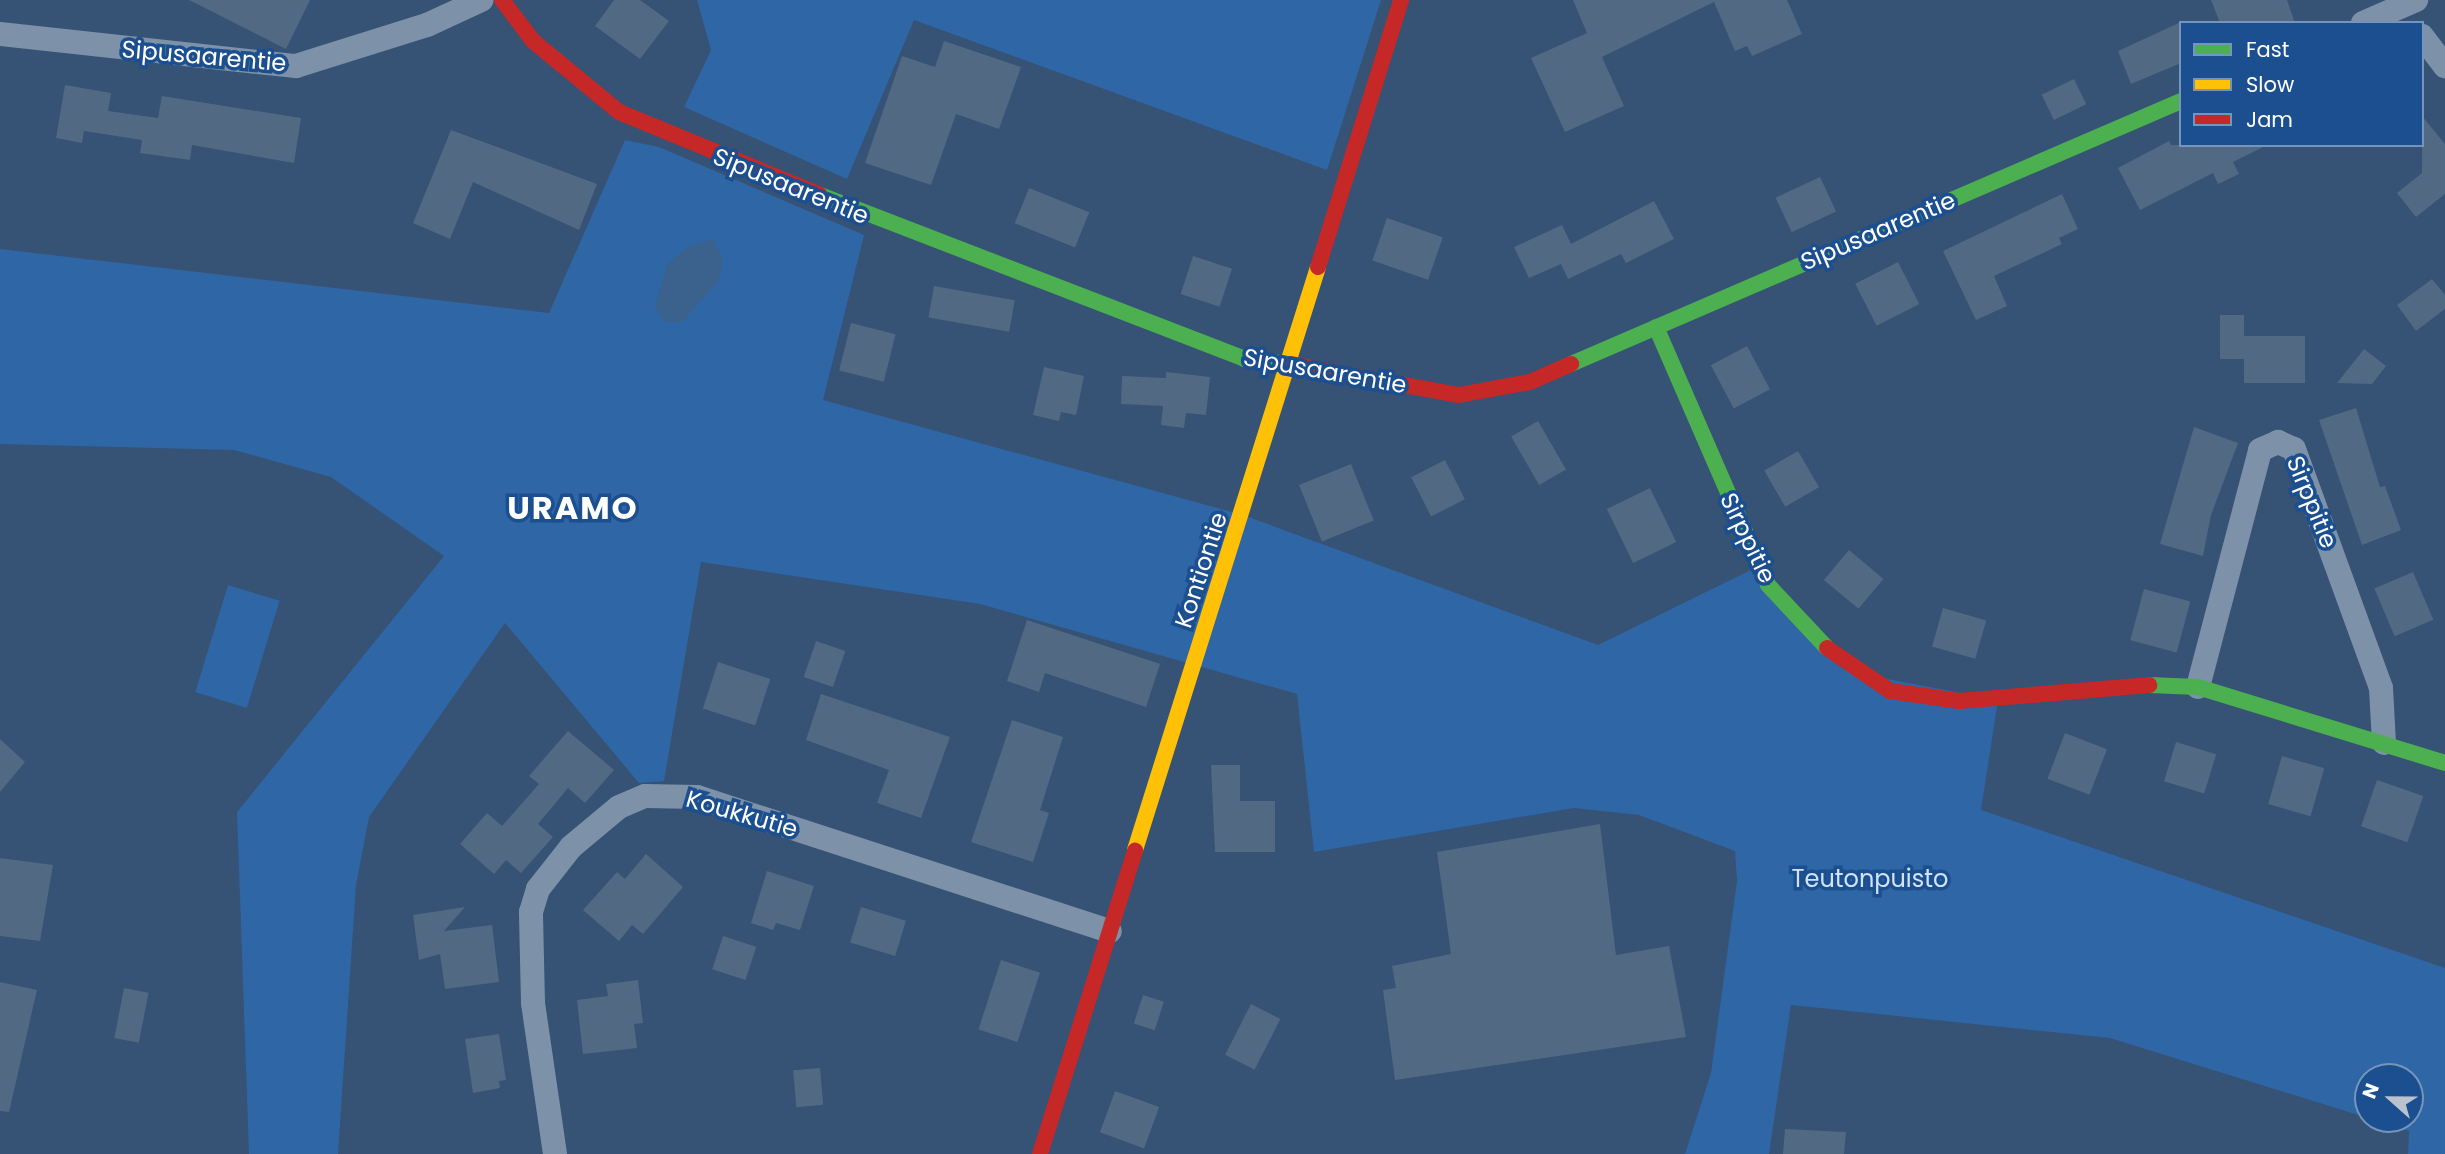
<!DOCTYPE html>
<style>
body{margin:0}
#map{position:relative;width:2445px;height:1154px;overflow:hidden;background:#365274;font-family:Poppins,sans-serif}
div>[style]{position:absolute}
.green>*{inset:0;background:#2f66a5;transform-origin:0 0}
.water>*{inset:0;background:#3b618d}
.building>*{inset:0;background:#526984;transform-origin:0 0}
.street>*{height:24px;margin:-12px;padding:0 12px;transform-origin:12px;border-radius:12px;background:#7d92a8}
.fast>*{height:16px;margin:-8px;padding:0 8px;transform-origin:8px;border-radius:8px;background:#4caf50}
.slow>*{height:16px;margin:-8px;padding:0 8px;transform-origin:8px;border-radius:8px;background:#ffc107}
.jam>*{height:16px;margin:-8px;padding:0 8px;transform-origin:8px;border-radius:8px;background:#c62828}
span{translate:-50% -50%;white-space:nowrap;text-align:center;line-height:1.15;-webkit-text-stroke:7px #1b4f8f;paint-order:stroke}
.street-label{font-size:24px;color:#fff}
.park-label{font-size:24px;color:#cfe3fa}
.district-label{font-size:32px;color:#fff;font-weight:700;letter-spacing:2px}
.legend{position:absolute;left:2179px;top:21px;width:245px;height:126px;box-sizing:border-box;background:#1b4f8f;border:2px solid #7695bc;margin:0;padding:9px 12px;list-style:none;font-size:21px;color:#fff}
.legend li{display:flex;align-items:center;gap:14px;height:35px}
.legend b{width:35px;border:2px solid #7695bc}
.north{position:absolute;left:2354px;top:1063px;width:70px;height:70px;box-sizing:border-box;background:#1b4f8f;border:2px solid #7695bc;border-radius:50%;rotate:291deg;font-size:19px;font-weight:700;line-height:28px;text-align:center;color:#fff}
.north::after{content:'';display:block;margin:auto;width:24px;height:32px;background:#b9c2ce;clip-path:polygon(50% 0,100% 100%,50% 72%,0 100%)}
</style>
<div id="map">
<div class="green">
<div style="clip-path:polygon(697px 0,1381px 0,1327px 170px,914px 20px,847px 179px,684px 107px,711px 50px)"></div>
<div style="clip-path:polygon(625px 140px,659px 147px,864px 235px,823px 400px,1243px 515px,1598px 645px,1759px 566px,1861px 674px,1998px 700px,1981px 810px,2445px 968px,2445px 1154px,2408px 1154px,2409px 1131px,2371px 1119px,2410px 1119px,2410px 1077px,2368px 1077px,2368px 1118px,2110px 1038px,1791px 1005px,1769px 1154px,1685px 1154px,1711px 1073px,1737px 881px,1735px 851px,1639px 815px,1574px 808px,1314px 852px,1297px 694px,980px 604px,701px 562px,664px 781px,639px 783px,505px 623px,369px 817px,356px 885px,338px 1154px,249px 1154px,237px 812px,444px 556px,331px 477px,234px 450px,0 444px,0 249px,549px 313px)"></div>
<div style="left:228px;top:585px;width:54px;height:112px;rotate:17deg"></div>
</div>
<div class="water">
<div style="clip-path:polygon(712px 239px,723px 259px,719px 280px,682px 322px,664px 322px,655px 306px,667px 265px,687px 247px)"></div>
</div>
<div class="building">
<div style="clip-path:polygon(189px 0,310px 0,286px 49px)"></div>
<div style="clip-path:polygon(614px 0,640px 0,669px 21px,640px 59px,595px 26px)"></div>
<div style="clip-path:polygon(1573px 0,1787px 0,1802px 34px,1752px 56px,1747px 46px,1735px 51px,1714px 2px,1602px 57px,1624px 106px,1565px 132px,1531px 58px,1587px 33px)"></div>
<div style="clip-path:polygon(2211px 0,2287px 0,2295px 23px,2220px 23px)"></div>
<div style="clip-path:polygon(2181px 22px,2181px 63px,2131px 84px,2118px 51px)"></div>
<div style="clip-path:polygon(944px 41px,1021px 67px,999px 129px,956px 114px,931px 185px,865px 163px,902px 56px,935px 67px)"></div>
<div style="left:2074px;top:79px;width:28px;height:36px;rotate:64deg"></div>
<div style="clip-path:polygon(65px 85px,111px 93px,108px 111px,158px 118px,162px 96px,301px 118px,294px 163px,192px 145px,190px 160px,140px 153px,142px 140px,84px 131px,82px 143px,56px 138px)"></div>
<div style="clip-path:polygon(2422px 116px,2445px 144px,2445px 194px,2416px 217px,2397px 193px,2422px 173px)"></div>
<div style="clip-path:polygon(451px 130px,597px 184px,579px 230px,473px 182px,450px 239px,413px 223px)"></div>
<div style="clip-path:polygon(2169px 141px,2171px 145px,2267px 145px,2233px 162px,2239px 174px,2218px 184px,2213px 173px,2140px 210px,2118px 168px)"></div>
<div style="left:1820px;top:177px;width:38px;height:49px;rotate:65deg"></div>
<div style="left:1029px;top:188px;width:65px;height:38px;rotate:22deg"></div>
<div style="clip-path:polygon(2062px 194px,2078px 229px,2059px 238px,2062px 244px,1994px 276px,2007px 306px,1976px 320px,1943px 251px)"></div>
<div style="clip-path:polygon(1654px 201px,1674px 239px,1626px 263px,1621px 254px,1568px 279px,1561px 264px,1529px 278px,1514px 247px,1562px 225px,1571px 244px)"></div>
<div style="left:1387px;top:218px;width:59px;height:45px;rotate:19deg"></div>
<div style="left:1193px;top:256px;width:41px;height:40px;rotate:18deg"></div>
<div style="left:1898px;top:262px;width:47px;height:48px;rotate:63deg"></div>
<div style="clip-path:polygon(2432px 279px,2445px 295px,2445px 309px,2416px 331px,2397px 305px)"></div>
<div style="left:934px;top:286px;width:82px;height:32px;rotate:10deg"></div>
<div style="clip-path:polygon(2220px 315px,2244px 315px,2244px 336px,2305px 336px,2305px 383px,2244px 383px,2244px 359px,2220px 359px)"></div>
<div style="left:851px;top:323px;width:46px;height:49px;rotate:14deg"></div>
<div style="left:1747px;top:346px;width:49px;height:41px;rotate:62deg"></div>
<div style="clip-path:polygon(2364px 349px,2386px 366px,2372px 384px,2337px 383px)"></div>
<div style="clip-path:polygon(1044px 367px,1084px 376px,1076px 415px,1061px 412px,1059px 421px,1033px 415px)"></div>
<div style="clip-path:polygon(1166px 372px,1210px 377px,1206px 415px,1186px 413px,1184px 428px,1161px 425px,1163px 406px,1121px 404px,1122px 376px,1166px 378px)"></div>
<div style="clip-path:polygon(2356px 408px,2380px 487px,2385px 486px,2401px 530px,2362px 545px,2319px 420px)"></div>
<div style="left:1538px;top:421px;width:56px;height:31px;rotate:60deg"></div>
<div style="clip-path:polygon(2194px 427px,2238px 443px,2211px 515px,2203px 556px,2160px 544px)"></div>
<div style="left:1798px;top:451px;width:42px;height:39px;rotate:60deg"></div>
<div style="left:1445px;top:460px;width:44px;height:38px;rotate:63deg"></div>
<div style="left:1351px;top:464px;width:61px;height:56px;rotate:68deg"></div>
<div style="left:1650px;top:488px;width:60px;height:48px;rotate:64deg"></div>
<div style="left:1849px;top:550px;width:45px;height:39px;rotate:40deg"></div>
<div style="left:2413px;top:572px;width:52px;height:42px;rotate:67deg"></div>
<div style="left:2144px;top:589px;width:48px;height:53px;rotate:15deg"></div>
<div style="left:1943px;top:608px;width:45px;height:40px;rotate:16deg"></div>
<div style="clip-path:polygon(1027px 620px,1160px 664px,1146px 707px,1045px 673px,1039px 692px,1007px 681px)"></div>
<div style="left:816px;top:641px;width:31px;height:38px;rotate:19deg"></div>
<div style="left:718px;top:662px;width:55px;height:49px;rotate:18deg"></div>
<div style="clip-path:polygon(821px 694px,950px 737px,921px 818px,877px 803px,889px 770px,806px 740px)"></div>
<div style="clip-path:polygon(1012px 720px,1063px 737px,1040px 810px,1049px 813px,1033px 862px,971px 842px)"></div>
<div style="clip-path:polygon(568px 731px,614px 770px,585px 803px,568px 788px,538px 824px,553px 837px,521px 873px,506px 860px,494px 874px,460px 844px,487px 813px,502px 826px,539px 784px,529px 776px)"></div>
<div style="left:2065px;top:733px;width:45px;height:49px;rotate:21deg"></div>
<div style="clip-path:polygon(0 739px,25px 762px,0 792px)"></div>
<div style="left:2176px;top:742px;width:42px;height:41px;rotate:17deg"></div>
<div style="left:2282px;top:756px;width:44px;height:50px;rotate:16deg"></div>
<div style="clip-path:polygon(1211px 765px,1240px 765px,1240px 801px,1275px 801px,1275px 852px,1215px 852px)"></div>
<div style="left:2377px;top:780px;width:49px;height:49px;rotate:19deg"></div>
<div style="clip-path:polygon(1600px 824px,1616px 955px,1669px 946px,1686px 1037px,1395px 1080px,1383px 990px,1396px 988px,1392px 966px,1451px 954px,1437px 852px)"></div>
<div style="clip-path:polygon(646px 854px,683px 887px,643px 934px,632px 925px,619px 941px,583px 910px,617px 872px,625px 879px)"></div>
<div style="clip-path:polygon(0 858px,53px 865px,40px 941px,0 936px)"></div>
<div style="clip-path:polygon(767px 871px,814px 886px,800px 930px,776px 923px,773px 930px,751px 923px)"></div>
<div style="clip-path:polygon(465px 907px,444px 931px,492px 925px,499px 982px,445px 989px,440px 954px,419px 960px,413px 915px)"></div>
<div style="left:861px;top:907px;width:47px;height:37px;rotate:17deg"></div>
<div style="left:723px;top:936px;width:35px;height:35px;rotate:18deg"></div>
<div style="left:1001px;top:960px;width:41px;height:73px;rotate:18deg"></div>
<div style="clip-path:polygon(638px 980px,643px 1023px,634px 1024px,637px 1048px,583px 1054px,577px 1000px,608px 996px,606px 984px)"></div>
<div style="clip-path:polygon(0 982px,37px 990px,9px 1112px,0 1111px)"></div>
<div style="left:124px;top:988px;width:25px;height:51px;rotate:11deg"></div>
<div style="left:1143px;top:995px;width:22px;height:30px;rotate:18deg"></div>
<div style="left:1251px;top:1004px;width:33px;height:57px;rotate:27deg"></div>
<div style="clip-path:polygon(499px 1034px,506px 1080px,499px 1081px,500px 1088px,473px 1093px,465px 1039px)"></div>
<div style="left:820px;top:1068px;width:37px;height:27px;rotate:85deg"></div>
<div style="left:1115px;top:1091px;width:47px;height:44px;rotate:20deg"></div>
<div style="clip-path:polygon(1785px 1129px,1846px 1132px,1844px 1154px,1783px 1154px)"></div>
</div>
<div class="street">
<div style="left:2363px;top:23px;width:58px;rotate:-23.5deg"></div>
<div style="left:0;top:34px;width:298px;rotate:6.2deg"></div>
<div style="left:296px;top:66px;width:137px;rotate:-17.4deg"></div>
<div style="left:427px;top:25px;width:60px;rotate:-24.8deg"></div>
<div style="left:2422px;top:36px;width:38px;rotate:53deg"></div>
<div style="left:2198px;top:687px;width:245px;rotate:-75.3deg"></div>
<div style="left:2260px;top:450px;width:20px;rotate:-24deg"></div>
<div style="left:2278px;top:442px;width:17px;rotate:24deg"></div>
<div style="left:2294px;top:449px;width:254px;rotate:70deg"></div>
<div style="left:2381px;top:688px;width:55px;rotate:86.9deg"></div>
<div style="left:555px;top:1154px;width:153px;rotate:-98.3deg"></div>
<div style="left:533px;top:1003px;width:91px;rotate:-91.3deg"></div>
<div style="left:531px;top:912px;width:24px;rotate:-73deg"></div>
<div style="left:538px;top:889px;width:53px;rotate:-51.8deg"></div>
<div style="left:571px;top:847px;width:62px;rotate:-39.8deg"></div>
<div style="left:619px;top:807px;width:28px;rotate:-23deg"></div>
<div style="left:645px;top:796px;width:52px;rotate:1.1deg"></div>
<div style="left:697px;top:797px;width:434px;rotate:18deg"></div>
</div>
<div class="fast">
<div style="left:820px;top:195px;width:455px;rotate:21.1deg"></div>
<div style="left:1244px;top:359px;width:47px;rotate:6.1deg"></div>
<div style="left:1656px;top:327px;width:281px;rotate:66.5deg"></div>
<div style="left:1768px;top:585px;width:86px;rotate:46.9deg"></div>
<div style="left:1571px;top:364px;width:664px;rotate:-23.32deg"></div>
<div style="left:2149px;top:685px;width:49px;rotate:2.3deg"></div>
<div style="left:2198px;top:687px;width:258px;rotate:17.1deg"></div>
</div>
<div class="slow">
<div style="left:1135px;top:850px;width:611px;rotate:-72.57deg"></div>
</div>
<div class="jam">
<div style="left:502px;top:0;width:51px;rotate:52.9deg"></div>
<div style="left:533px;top:41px;width:112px;rotate:39.5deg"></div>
<div style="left:619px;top:112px;width:217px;rotate:22.4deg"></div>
<div style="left:1318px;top:267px;width:280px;rotate:-72.7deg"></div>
<div style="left:1291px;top:364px;width:171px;rotate:10.5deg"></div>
<div style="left:1459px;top:395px;width:72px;rotate:-10.4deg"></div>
<div style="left:1530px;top:382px;width:45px;rotate:-23.7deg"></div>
<div style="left:1827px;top:648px;width:76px;rotate:34.3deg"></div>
<div style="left:1890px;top:691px;width:70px;rotate:8.2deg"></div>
<div style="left:1959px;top:701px;width:191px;rotate:-4.8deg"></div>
<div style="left:1040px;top:1154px;width:318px;rotate:-72.6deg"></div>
</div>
<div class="street-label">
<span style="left:204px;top:56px;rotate:5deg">Sipusaarentie</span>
<span style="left:791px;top:186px;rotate:22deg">Sipusaarentie</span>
<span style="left:1878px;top:231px;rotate:-23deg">Sipusaarentie</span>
<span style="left:1325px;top:371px;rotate:10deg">Sipusaarentie</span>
<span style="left:2312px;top:502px;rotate:68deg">Sirppitie</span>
<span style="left:1748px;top:538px;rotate:64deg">Sirppitie</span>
<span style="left:1201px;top:570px;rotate:-72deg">Kontiontie</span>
<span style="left:742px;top:814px;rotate:16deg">Koukkutie</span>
</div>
<div class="park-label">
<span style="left:1870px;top:879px">Teutonpuisto</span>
</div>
<div class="district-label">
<span style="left:573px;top:508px">URAMO</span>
</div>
<ul class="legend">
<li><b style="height:9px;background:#4caf50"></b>Fast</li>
<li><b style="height:9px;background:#ffc107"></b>Slow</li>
<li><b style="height:9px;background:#c62828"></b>Jam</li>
</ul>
<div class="north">N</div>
</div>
